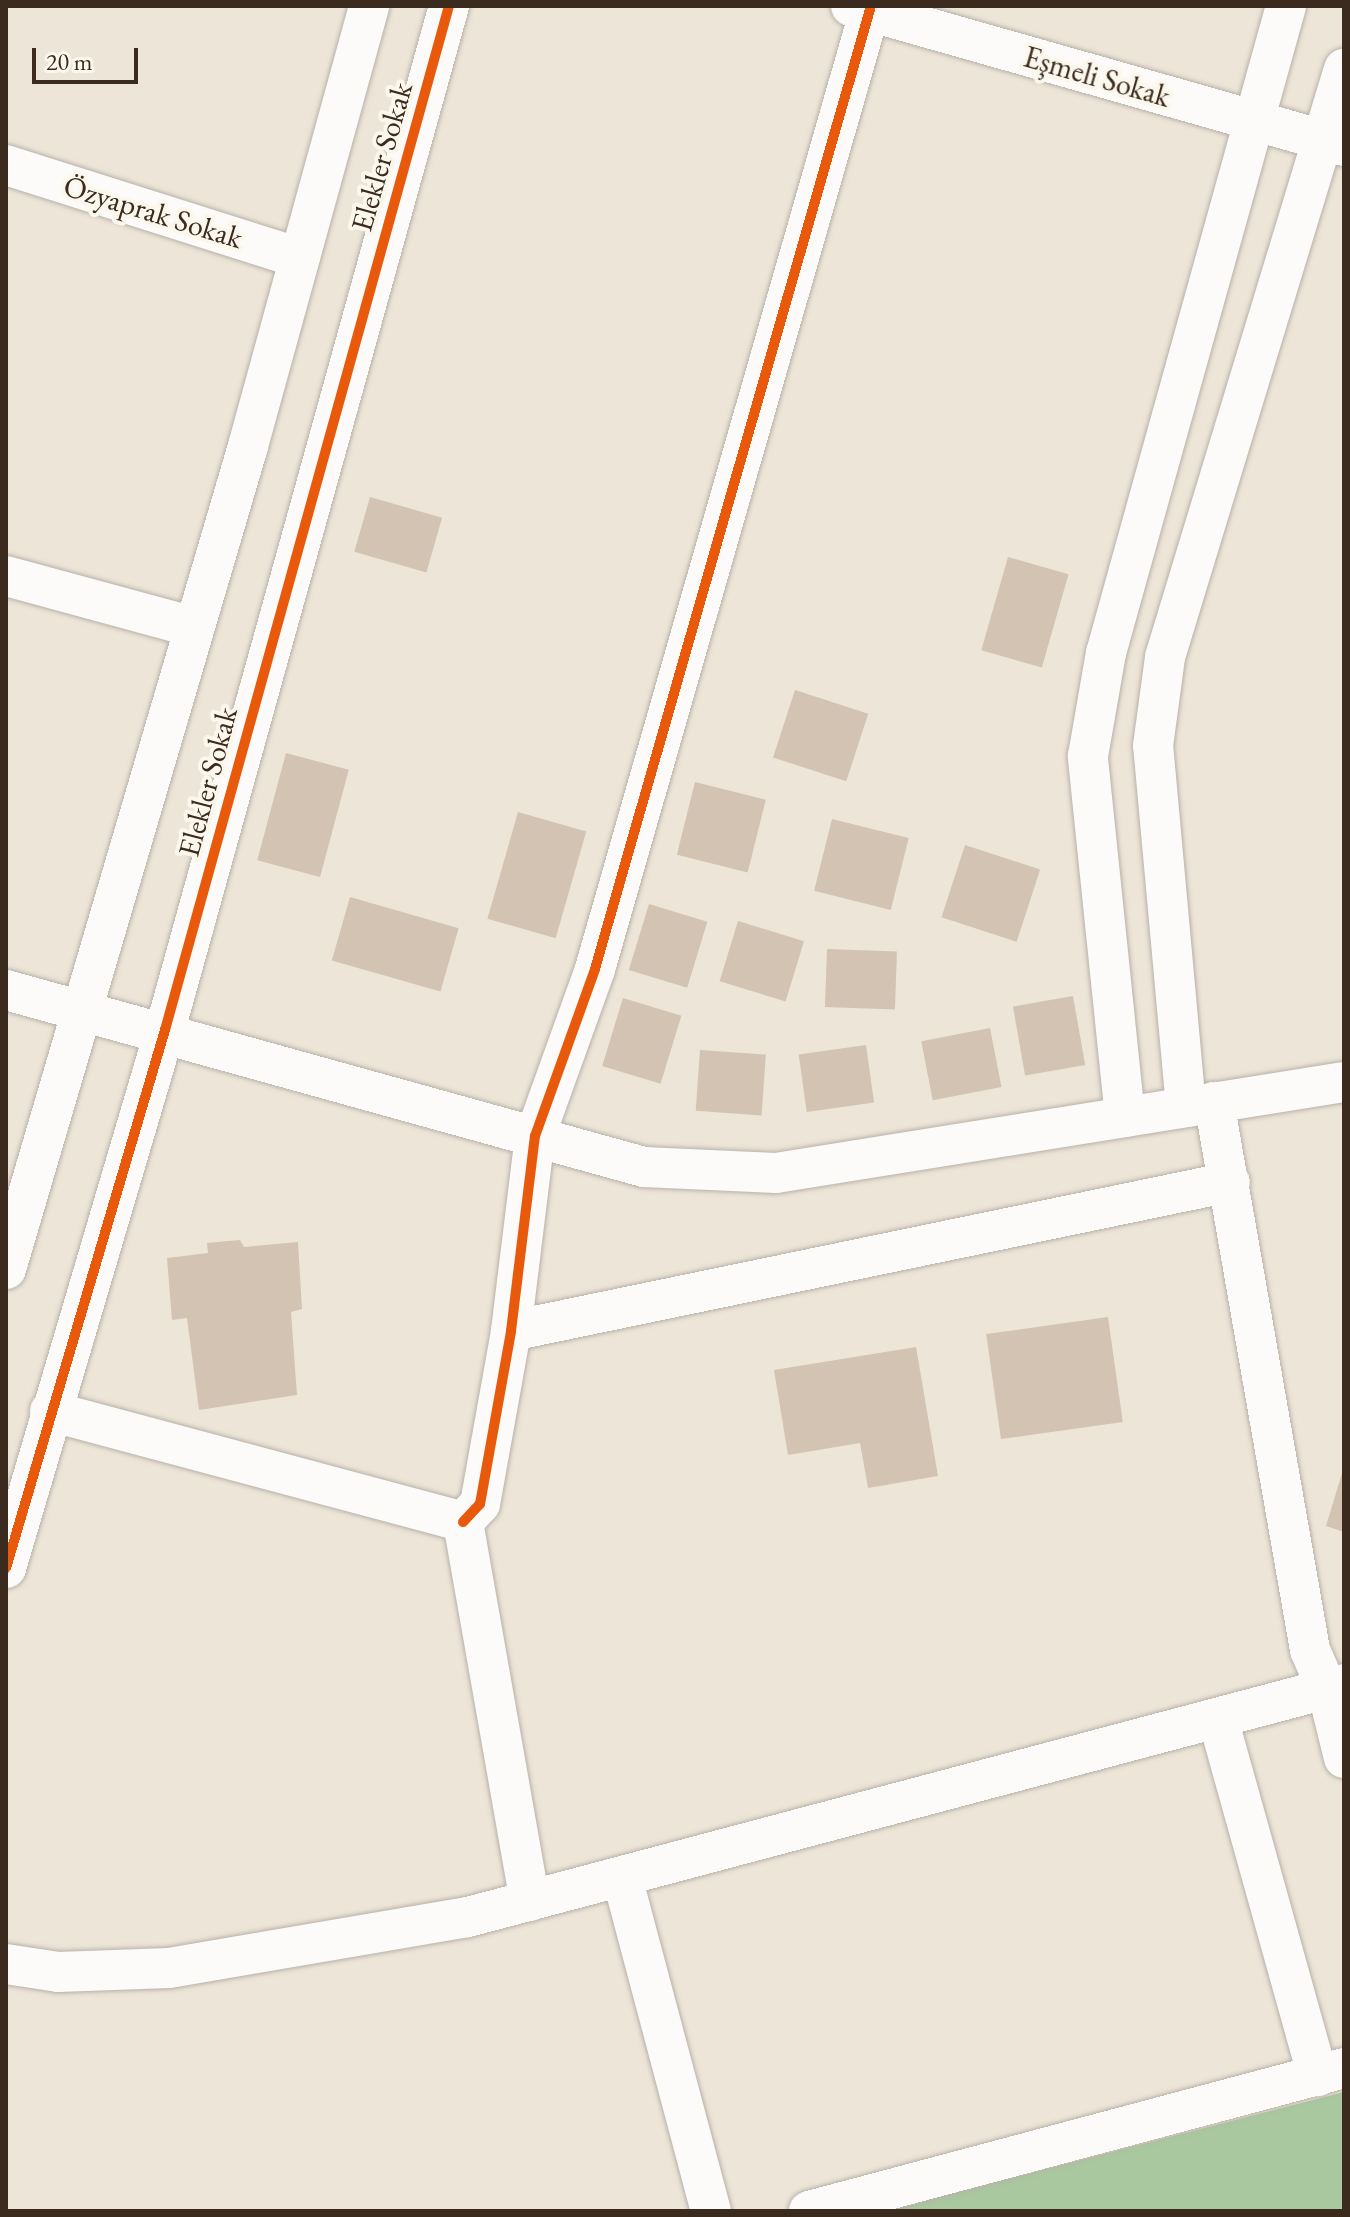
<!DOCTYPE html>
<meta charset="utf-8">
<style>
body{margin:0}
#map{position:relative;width:1350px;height:2217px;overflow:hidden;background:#ede5d8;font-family:"EB Garamond",serif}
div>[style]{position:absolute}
.forest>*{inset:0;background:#a9c89f}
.building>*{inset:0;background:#d3c3b2;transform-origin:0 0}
.roads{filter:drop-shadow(0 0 2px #b8b1a8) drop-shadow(0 0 2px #b8b1a8)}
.minor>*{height:40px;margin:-20px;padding:0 20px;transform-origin:20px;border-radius:20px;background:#fcfbf9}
.cycleway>*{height:10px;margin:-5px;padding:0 5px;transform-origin:5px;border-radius:5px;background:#e8590c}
span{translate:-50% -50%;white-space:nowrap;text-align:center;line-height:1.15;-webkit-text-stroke:8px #fbf7ec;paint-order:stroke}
.street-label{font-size:30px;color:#3b2a1e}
.frame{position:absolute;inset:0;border:8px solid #3b2a1e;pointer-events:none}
.scale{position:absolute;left:32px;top:48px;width:106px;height:36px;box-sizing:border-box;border:4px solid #3b2a1e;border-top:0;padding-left:10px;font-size:24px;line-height:28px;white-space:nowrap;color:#3b2a1e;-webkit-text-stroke:6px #fbf7ec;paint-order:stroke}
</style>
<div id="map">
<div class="forest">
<div style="clip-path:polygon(1344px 2092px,1344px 2211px,883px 2211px)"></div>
</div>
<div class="building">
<div style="left:370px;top:497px;width:75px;height:57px;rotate:16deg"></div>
<div style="left:1008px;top:557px;width:63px;height:97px;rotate:16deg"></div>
<div style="left:795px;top:690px;width:77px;height:71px;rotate:18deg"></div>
<div style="left:286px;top:753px;width:65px;height:111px;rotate:15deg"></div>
<div style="left:695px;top:782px;width:73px;height:75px;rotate:14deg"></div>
<div style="left:518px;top:812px;width:71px;height:111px;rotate:16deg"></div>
<div style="left:832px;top:819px;width:79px;height:74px;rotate:14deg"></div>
<div style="left:965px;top:845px;width:79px;height:76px;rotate:18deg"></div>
<div style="left:350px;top:897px;width:113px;height:66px;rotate:16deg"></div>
<div style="left:649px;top:904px;width:61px;height:69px;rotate:17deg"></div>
<div style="left:738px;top:921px;width:69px;height:63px;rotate:17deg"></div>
<div style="left:827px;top:949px;width:70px;height:58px;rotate:2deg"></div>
<div style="left:1073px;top:996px;width:70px;height:61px;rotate:80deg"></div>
<div style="left:623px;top:998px;width:61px;height:71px;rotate:17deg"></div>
<div style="left:990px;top:1028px;width:60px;height:70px;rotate:79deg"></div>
<div style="left:866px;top:1045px;width:58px;height:68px;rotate:82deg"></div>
<div style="left:700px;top:1050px;width:66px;height:61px;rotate:4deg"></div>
<div style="clip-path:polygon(240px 1240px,244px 1247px,298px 1242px,302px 1309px,291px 1312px,297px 1395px,199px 1410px,187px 1318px,172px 1320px,167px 1258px,208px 1253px,207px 1243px)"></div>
<div style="left:1108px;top:1317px;width:106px;height:123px;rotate:82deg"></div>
<div style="clip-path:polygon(916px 1347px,938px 1476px,868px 1488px,860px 1443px,788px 1455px,774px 1370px)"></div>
<div style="clip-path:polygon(1343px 1470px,1344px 1470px,1344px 1532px,1326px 1526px)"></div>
</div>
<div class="roads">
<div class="minor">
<div style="left:851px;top:6px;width:512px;rotate:15.85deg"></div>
<div style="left:6px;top:165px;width:308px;rotate:17.6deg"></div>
<div style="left:6px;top:576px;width:195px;rotate:15.2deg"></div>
<div style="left:6px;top:990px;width:662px;rotate:15.51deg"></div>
<div style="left:644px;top:1167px;width:132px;rotate:2.6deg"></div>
<div style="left:776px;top:1173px;width:575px;rotate:-9.1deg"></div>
<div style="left:1214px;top:1102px;width:556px;rotate:80.06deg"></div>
<div style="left:1310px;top:1650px;width:43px;rotate:66.4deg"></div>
<div style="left:1327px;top:1689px;width:71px;rotate:76.2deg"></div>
<div style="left:1186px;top:1107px;width:363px;rotate:-95.2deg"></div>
<div style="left:1153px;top:746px;width:90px;rotate:-82.3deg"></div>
<div style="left:1165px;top:657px;width:615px;rotate:-73.07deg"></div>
<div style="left:1125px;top:1117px;width:363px;rotate:-95.9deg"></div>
<div style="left:1088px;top:756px;width:105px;rotate:-80.1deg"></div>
<div style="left:1106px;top:653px;width:672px;rotate:-74.45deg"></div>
<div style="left:6px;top:1269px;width:858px;rotate:-73.61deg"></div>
<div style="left:248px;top:446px;width:456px;rotate:-74.6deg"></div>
<div style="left:511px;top:1331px;width:734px;rotate:-11.71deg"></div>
<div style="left:50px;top:1411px;width:428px;rotate:15deg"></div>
<div style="left:463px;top:1522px;width:385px;rotate:80deg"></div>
<div style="left:463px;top:1522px;width:25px;rotate:-47deg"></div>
<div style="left:480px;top:1504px;width:176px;rotate:-79.8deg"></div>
<div style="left:511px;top:1331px;width:196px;rotate:-83deg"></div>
<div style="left:535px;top:1136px;width:177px;rotate:-70.2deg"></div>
<div style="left:595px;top:969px;width:1002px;rotate:-74.01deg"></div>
<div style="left:6px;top:1568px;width:561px;rotate:-73.54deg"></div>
<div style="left:165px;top:1030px;width:1063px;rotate:-74.5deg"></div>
<div style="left:1218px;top:1719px;width:371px;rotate:74.4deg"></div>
<div style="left:622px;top:1877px;width:346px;rotate:75.1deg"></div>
<div style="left:6px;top:1964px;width:53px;rotate:8.7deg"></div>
<div style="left:58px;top:1972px;width:111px;rotate:-2.1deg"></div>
<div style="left:169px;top:1968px;width:303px;rotate:-9.7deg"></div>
<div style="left:468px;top:1917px;width:906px;rotate:-14.89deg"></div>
<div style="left:809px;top:2211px;width:554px;rotate:-14.96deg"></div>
</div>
</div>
<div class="cycleway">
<div style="left:463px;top:1522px;width:25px;rotate:-47deg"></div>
<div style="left:480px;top:1504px;width:176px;rotate:-79.8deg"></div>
<div style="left:511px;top:1331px;width:196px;rotate:-83deg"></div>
<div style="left:535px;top:1136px;width:177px;rotate:-70.2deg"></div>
<div style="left:595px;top:969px;width:1002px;rotate:-74.01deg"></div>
<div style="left:6px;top:1568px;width:561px;rotate:-73.54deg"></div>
<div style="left:165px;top:1030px;width:1063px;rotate:-74.5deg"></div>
</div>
<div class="street-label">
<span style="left:1097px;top:77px;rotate:16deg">Eşmeli Sokak</span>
<span style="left:382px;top:157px;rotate:-74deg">Elekler Sokak</span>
<span style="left:153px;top:212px;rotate:17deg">Özyaprak Sokak</span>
<span style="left:208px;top:782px;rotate:-75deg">Elekler Sokak</span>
</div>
<div class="frame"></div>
<div class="scale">20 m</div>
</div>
